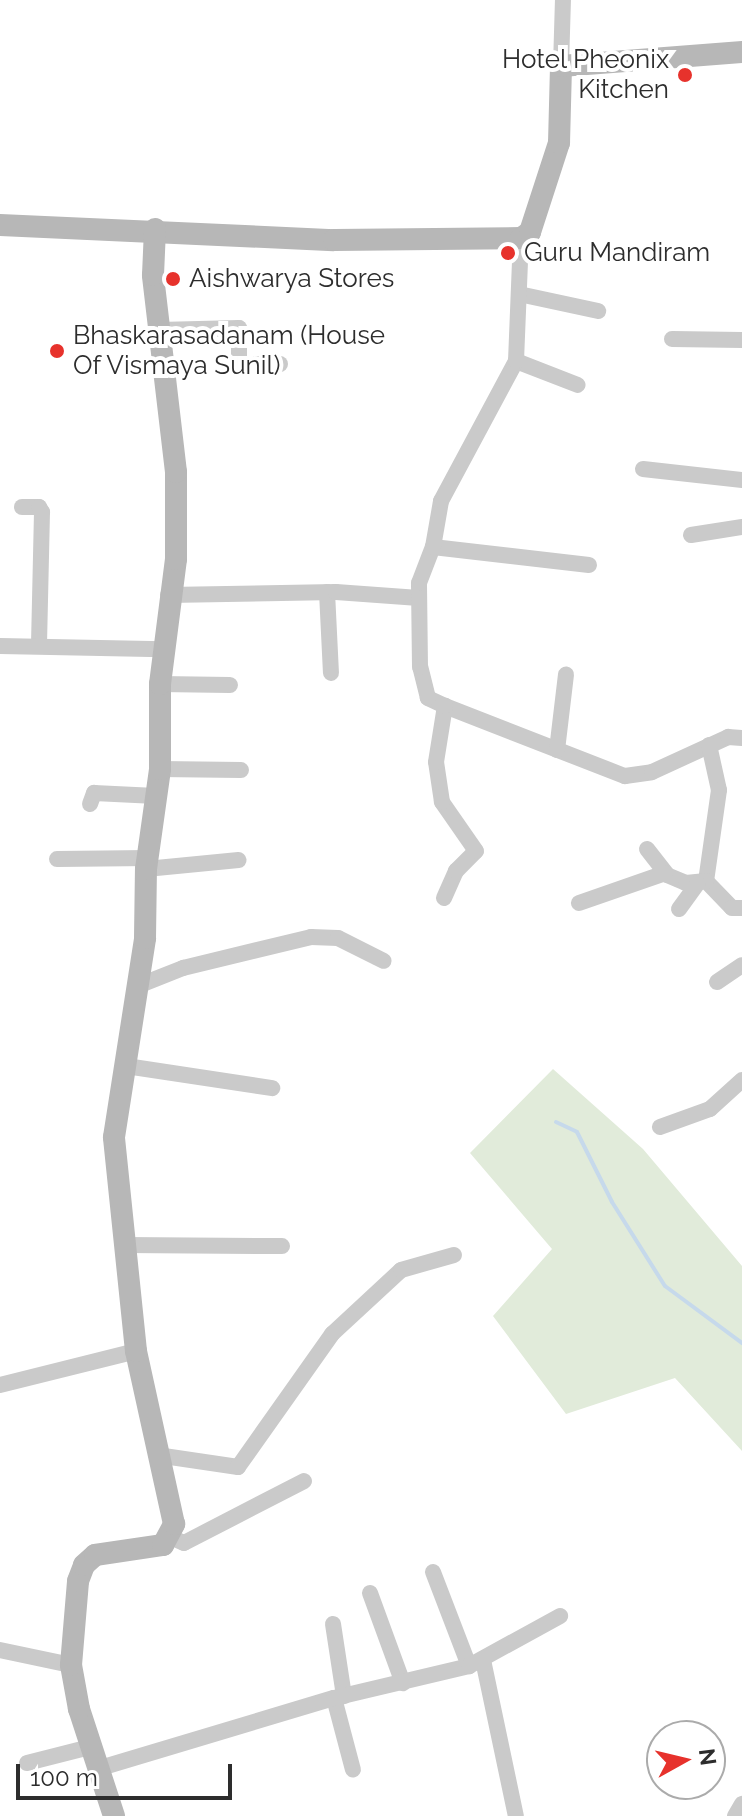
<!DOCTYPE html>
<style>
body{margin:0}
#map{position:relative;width:742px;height:1816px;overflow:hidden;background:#fff;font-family:Raleway,sans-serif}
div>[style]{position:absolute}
.green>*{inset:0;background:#e1ebda}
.stream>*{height:4px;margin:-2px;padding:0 2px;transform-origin:2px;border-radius:2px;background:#c6d9eb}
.minor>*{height:16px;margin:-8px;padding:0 8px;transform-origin:8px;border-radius:8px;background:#cacaca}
.secondary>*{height:22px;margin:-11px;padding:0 11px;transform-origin:11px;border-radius:11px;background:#b7b7b7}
.dots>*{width:22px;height:22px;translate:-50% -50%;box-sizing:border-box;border:4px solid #fff;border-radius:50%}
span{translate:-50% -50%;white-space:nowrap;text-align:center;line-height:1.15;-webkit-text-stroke:8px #fff;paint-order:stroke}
.poi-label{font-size:26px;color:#2d2d2d}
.right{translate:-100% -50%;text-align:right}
.left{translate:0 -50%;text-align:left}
.north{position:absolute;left:646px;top:1720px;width:80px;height:80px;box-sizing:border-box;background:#fff;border:2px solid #ababab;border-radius:50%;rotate:82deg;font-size:22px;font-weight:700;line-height:32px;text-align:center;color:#2d2d2d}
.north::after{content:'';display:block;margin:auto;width:28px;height:36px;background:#e7322c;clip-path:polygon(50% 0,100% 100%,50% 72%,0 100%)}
.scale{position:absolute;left:16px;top:1764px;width:216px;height:36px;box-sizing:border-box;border:4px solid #2d2d2d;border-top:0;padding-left:10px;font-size:24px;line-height:28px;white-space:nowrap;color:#2d2d2d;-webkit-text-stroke:6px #fff;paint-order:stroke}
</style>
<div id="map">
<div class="green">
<div style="clip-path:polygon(553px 1069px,643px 1149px,742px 1266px,742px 1451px,675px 1378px,566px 1414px,493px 1316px,552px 1249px,470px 1153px)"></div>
</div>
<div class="stream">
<div style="left:556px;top:1122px;width:23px;rotate:25deg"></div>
<div style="left:577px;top:1132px;width:78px;rotate:63.4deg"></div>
<div style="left:612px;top:1202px;width:99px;rotate:57.8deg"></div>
<div style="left:665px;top:1286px;width:96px;rotate:36.5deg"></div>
</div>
<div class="minor">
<div style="left:561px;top:66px;width:66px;rotate:-88.3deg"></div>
<div style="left:519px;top:294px;width:81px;rotate:12.1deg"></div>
<div style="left:159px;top:330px;width:80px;rotate:-1.4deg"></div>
<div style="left:239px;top:328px;width:36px;rotate:90deg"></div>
<div style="left:239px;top:364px;width:41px"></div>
<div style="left:672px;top:339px;width:70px;rotate:0.8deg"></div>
<div style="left:516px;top:361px;width:66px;rotate:21.2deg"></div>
<div style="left:643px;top:469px;width:100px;rotate:6.3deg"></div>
<div style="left:22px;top:507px;width:17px"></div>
<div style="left:39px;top:507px;width:6px;rotate:59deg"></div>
<div style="left:42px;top:512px;width:134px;rotate:91.3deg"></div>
<div style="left:691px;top:535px;width:52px;rotate:-8.9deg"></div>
<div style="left:433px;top:547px;width:157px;rotate:6.6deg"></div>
<div style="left:327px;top:592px;width:81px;rotate:87.2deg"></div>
<div style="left:168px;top:595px;width:168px;rotate:-1deg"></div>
<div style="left:336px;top:592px;width:83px;rotate:4.1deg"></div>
<div style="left:0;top:646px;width:163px;rotate:1.1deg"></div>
<div style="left:160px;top:684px;width:70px;rotate:0.8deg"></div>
<div style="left:445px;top:706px;width:193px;rotate:21.3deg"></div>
<div style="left:625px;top:776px;width:27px;rotate:-8deg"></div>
<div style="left:652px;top:772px;width:84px;rotate:-24.7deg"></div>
<div style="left:728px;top:737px;width:14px;rotate:4deg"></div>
<div style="left:709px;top:745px;width:46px;rotate:77.5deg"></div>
<div style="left:719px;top:790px;width:92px;rotate:98.1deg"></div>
<div style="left:706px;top:881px;width:37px;rotate:46deg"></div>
<div style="left:732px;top:908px;width:10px"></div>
<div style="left:557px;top:750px;width:76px;rotate:-83.2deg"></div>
<div style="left:160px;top:769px;width:81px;rotate:0.7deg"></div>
<div style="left:90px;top:804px;width:12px;rotate:-70deg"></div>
<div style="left:94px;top:793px;width:62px;rotate:2.8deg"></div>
<div style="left:647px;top:849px;width:33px;rotate:52deg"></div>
<div style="left:667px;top:875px;width:21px;rotate:23deg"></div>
<div style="left:686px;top:883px;width:20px;rotate:-6deg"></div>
<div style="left:57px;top:859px;width:92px;rotate:-0.6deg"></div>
<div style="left:146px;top:869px;width:93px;rotate:-5.5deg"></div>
<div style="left:444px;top:898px;width:30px;rotate:-66deg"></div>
<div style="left:456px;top:871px;width:28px;rotate:-45deg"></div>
<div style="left:476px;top:851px;width:60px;rotate:-124.8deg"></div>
<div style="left:442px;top:802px;width:40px;rotate:-98.5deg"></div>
<div style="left:436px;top:762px;width:57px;rotate:-80.9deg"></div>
<div style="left:445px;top:706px;width:19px;rotate:-155deg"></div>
<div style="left:428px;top:698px;width:32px;rotate:-104deg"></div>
<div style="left:420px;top:667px;width:84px;rotate:-90.7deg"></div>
<div style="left:419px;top:583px;width:39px;rotate:-69deg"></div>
<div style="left:433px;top:547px;width:47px;rotate:-80.1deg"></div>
<div style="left:441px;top:501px;width:159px;rotate:-61.8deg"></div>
<div style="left:516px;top:361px;width:123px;rotate:-87.7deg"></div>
<div style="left:579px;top:903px;width:91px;rotate:-19.2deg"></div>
<div style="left:679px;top:909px;width:32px;rotate:-54deg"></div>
<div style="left:717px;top:982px;width:30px;rotate:-34deg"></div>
<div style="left:135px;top:987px;width:52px;rotate:-21.6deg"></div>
<div style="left:183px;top:968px;width:132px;rotate:-13.6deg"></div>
<div style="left:311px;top:937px;width:27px;rotate:2deg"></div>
<div style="left:338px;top:938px;width:51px;rotate:26.6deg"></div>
<div style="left:126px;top:1066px;width:148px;rotate:8.6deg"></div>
<div style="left:660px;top:1127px;width:53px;rotate:-19.8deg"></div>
<div style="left:710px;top:1109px;width:43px;rotate:-42.2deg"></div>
<div style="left:124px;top:1245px;width:158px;rotate:0.4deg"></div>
<div style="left:0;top:1385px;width:140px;rotate:-14deg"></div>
<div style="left:157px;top:1455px;width:82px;rotate:8.4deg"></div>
<div style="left:238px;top:1467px;width:163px;rotate:-54.7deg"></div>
<div style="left:332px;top:1334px;width:94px;rotate:-42.8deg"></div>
<div style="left:401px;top:1270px;width:55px;rotate:-15.8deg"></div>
<div style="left:170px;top:1537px;width:15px;rotate:23deg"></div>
<div style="left:184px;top:1543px;width:135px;rotate:-27.3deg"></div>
<div style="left:433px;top:1572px;width:101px;rotate:69deg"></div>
<div style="left:370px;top:1593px;width:96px;rotate:69.9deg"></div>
<div style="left:333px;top:1624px;width:73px;rotate:81.3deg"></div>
<div style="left:0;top:1650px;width:73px;rotate:11.9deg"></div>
<div style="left:483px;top:1660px;width:159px;rotate:78.1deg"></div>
<div style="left:334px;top:1698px;width:74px;rotate:75.2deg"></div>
<div style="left:27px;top:1763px;width:65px;rotate:-14.3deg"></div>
<div style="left:97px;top:1769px;width:247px;rotate:-16.7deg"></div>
<div style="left:334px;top:1698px;width:139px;rotate:-13.3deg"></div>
<div style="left:469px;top:1666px;width:104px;rotate:-28.8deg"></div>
<div style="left:735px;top:1816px;width:14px;rotate:-60deg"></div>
</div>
<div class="secondary">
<div style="left:0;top:225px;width:334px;rotate:2.6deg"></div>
<div style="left:334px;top:240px;width:187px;rotate:-0.6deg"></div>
<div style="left:521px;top:238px;width:11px;rotate:-34deg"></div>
<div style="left:530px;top:232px;width:94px;rotate:-72deg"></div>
<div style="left:559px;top:143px;width:77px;rotate:-88.5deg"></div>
<div style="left:561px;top:66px;width:182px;rotate:-4.4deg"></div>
<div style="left:114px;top:1816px;width:113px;rotate:-108.1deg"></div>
<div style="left:79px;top:1709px;width:45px;rotate:-100.3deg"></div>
<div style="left:71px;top:1665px;width:84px;rotate:-85.2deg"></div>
<div style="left:78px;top:1581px;width:17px;rotate:-69deg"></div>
<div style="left:84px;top:1565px;width:15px;rotate:-42deg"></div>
<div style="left:95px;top:1555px;width:69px;rotate:-8.4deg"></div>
<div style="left:163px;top:1545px;width:24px;rotate:-62deg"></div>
<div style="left:174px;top:1524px;width:177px;rotate:-102.4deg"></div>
<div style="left:136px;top:1351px;width:215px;rotate:-95.9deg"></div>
<div style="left:114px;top:1137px;width:201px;rotate:-81.1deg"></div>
<div style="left:145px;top:938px;width:69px;rotate:-89.2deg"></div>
<div style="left:146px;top:869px;width:101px;rotate:-82deg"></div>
<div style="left:160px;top:769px;width:85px;rotate:-90deg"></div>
<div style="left:160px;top:684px;width:126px;rotate:-82.7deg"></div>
<div style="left:176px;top:559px;width:87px;rotate:-90deg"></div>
<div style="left:176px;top:472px;width:198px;rotate:-96.7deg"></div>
<div style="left:153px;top:275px;width:46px;rotate:-87.5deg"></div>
</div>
<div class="dots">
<div style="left:685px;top:75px;background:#e7322c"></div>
<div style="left:508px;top:253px;background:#e7322c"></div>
<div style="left:173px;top:279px;background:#e7322c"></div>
<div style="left:57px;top:351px;background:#e7322c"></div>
</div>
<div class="poi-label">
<span class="right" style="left:669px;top:75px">Hotel Pheonix<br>Kitchen</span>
<span class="left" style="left:524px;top:253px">Guru Mandiram</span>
<span class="left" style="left:189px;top:279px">Aishwarya Stores</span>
<span class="left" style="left:73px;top:351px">Bhaskarasadanam (House<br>Of Vismaya Sunil)</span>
</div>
<div class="north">N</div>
<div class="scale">100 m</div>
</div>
